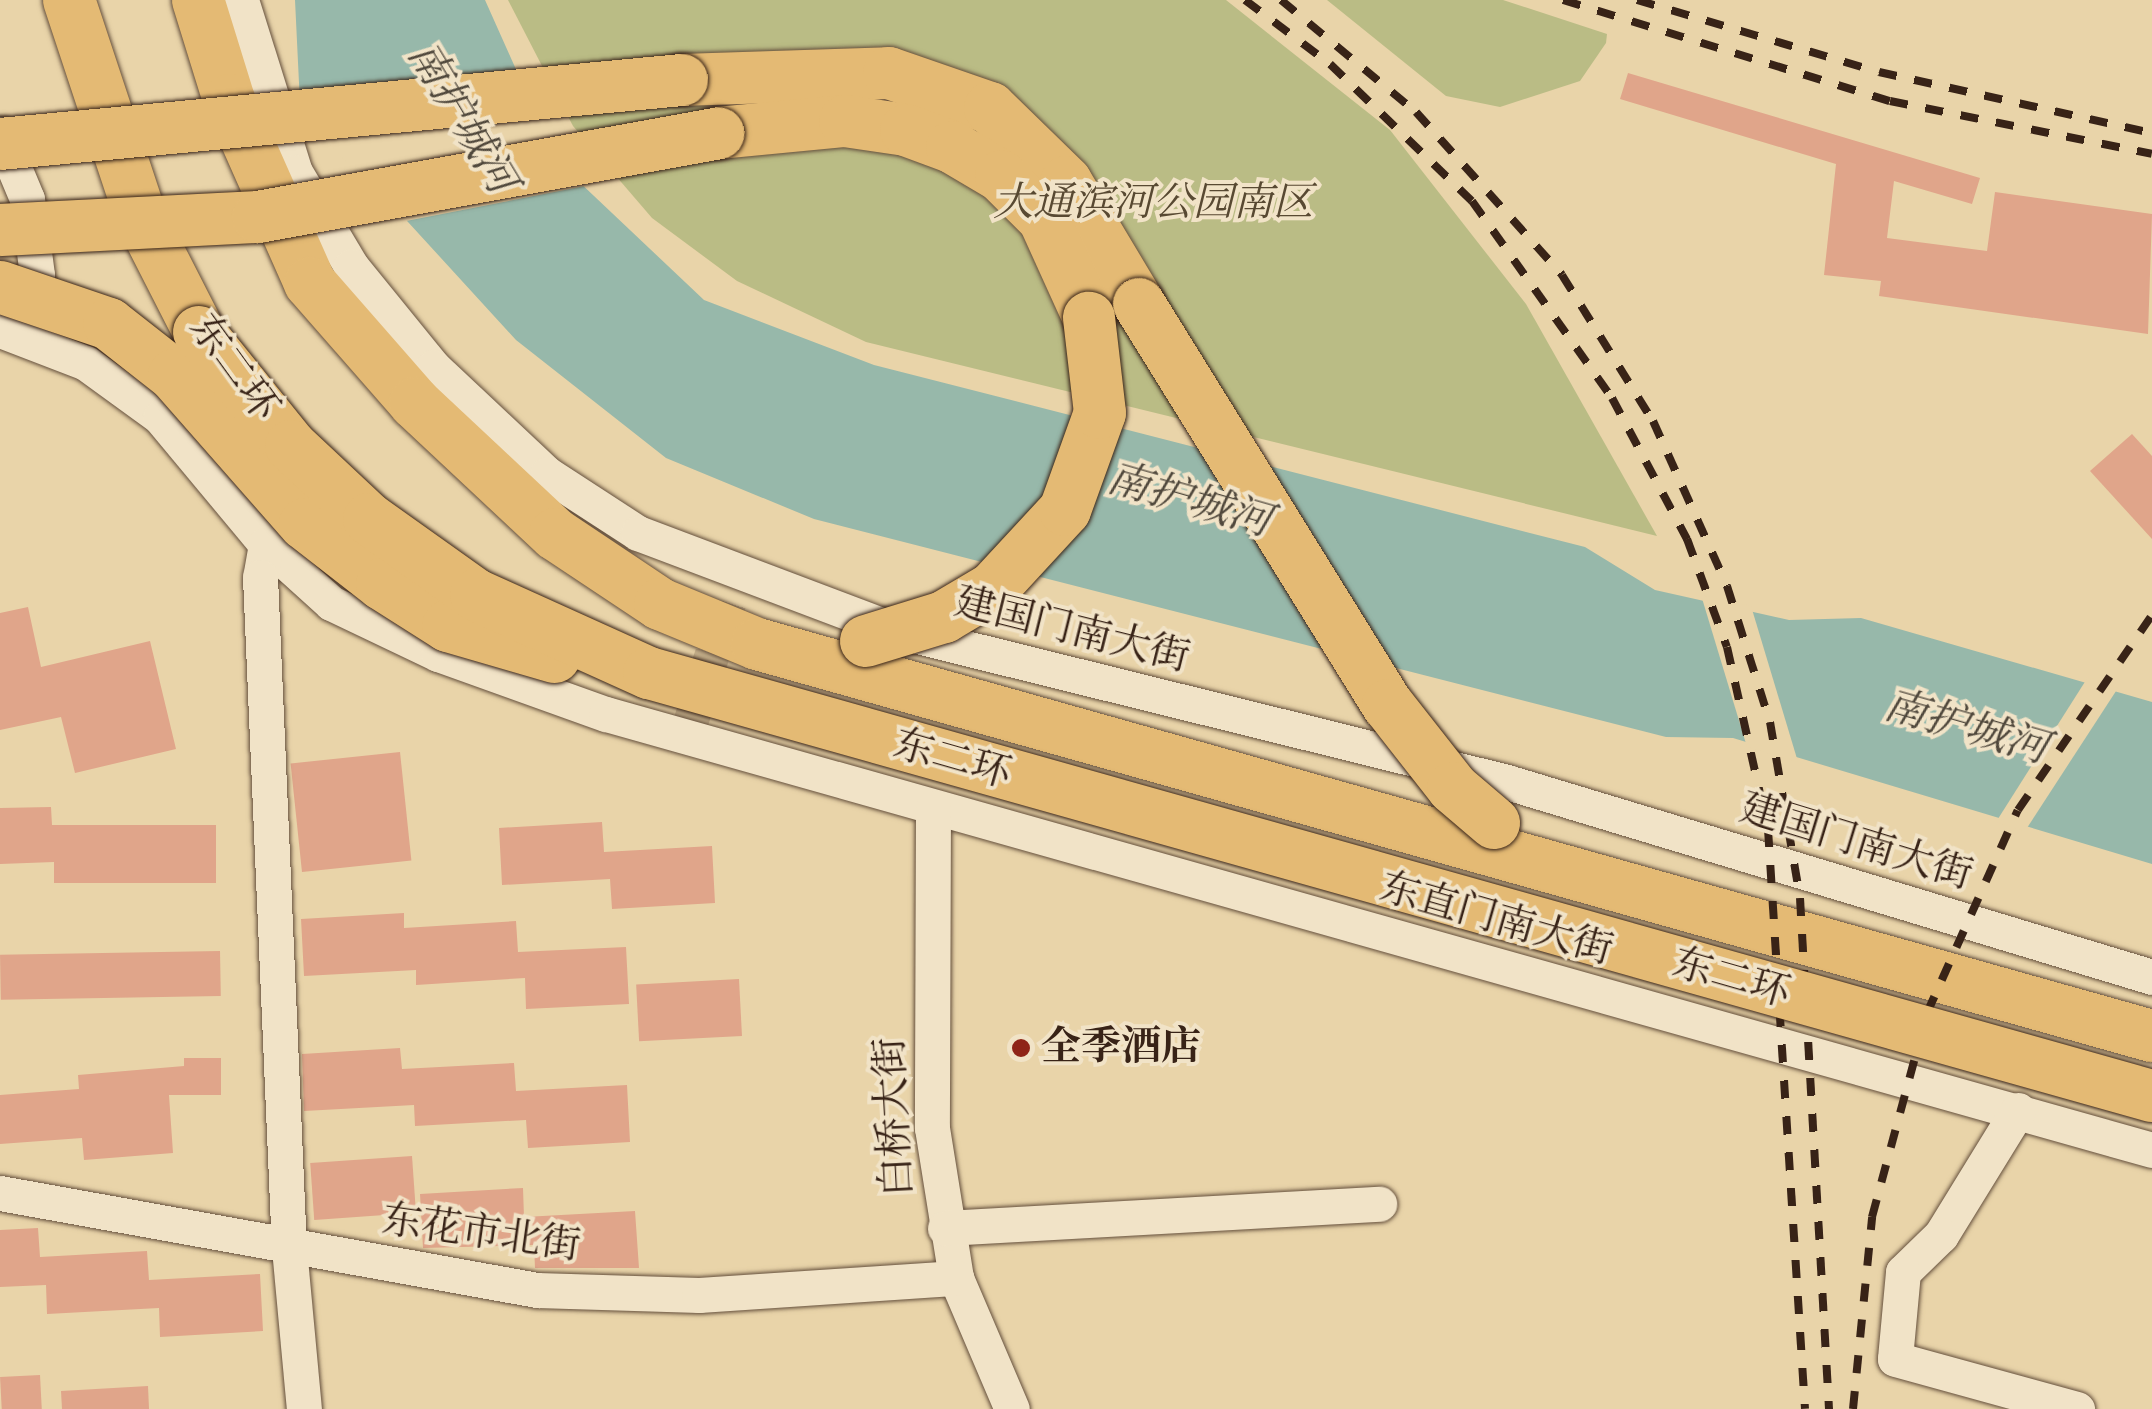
<!DOCTYPE html>
<meta charset="utf-8">
<style>
body{margin:0}
#map{position:relative;width:2152px;height:1409px;overflow:hidden;background:#e9d4a9;font-family:"IM FELL DW Pica","Noto Serif SC",serif}
div>[style]{position:absolute}
.green>*{inset:0;background:#babc85}
.water>*{inset:0;background:#97b8aa}
.pier>*{inset:0;background:#e9d4a9}
.building>*{inset:0;background:#e0a58a;transform-origin:0 0}
.minor-tunnel>*{height:35px;margin-top:-17.5px;transform-origin:0;background:repeating-linear-gradient(90deg,#c6b18c 0 35px,transparent 0 53px)}
.roads{filter:drop-shadow(0 0 2px #644f3c) drop-shadow(0 0 2px #644f3c)}
.minor>*{height:35px;margin:-17.5px;padding:0 17.5px;transform-origin:17.5px;border-radius:17.5px;background:#f1e3c7}
.highway>*{height:52px;margin:-26px;padding:0 26px;transform-origin:26px;border-radius:26px;background:#e4ba74}
.rail>*{height:8px;margin-top:-4px;transform-origin:0;background:repeating-linear-gradient(90deg,#382317 0 18px,transparent 0 36px)}
.bridges{filter:drop-shadow(0 0 2px #382317) drop-shadow(0 0 2px #382317)}
.highway-bridge>*{height:52px;margin:-26px;padding:0 26px;transform-origin:26px;border-radius:26px;background:#e4ba74}
.dots>*{width:28px;height:28px;translate:-50% -50%;box-sizing:border-box;border:5px solid #f1e3c7;border-radius:50%}
span{translate:-50% -50%;white-space:nowrap;text-align:center;line-height:1.15;-webkit-text-stroke:8px #f1e3c7;paint-order:stroke}
.park-label{font-size:40px;color:#584932;font-style:italic}
.street-label{font-size:40px;color:#382317}
.poi-label{font-size:40px;color:#382317;font-weight:700}
.left{translate:0 -50%;text-align:left}
.water-label{font-size:42px;color:#50483c;font-style:italic}
</style>
<div id="map">
<div class="green">
<div style="clip-path:polygon(508px 0,1226px 0,1390px 130px,1526px 304px,1657px 536px,866px 342px,737px 281px,652px 218px,573px 126px)"></div>
<div style="clip-path:polygon(1327px 0,1503px 0,1607px 34px,1606px 43px,1580px 81px,1500px 107px,1446px 96px)"></div>
</div>
<div class="water">
<div style="clip-path:polygon(295px 0,485px 0,557px 161px,704px 300px,874px 365px,1585px 547px,1655px 590px,1789px 620px,1861px 618px,2152px 702px,2152px 864px,1733px 738px,1666px 737px,814px 519px,666px 458px,516px 340px,300px 104px)"></div>
</div>
<div class="pier">
<div style="clip-path:polygon(526px 80px,561px 158px,590px 185px,401px 222px,296px 107px)"></div>
<div style="clip-path:polygon(1701px 595px,1751px 606px,1798px 762px,1747px 747px)"></div>
<div style="clip-path:polygon(2088px 677px,2118px 688px,2025px 831px,1996px 822px)"></div>
</div>
<div class="building">
<div style="clip-path:polygon(1628px 73px,1980px 178px,1972px 204px,1894px 181px,1887px 238px,1987px 251px,1995px 192px,2152px 214px,2148px 334px,1879px 296px,1881px 281px,1824px 275px,1836px 164px,1620px 99px)"></div>
<div style="clip-path:polygon(2132px 434px,2152px 456px,2152px 539px,2090px 471px)"></div>
<div style="clip-path:polygon(28px 607px,41px 667px,150px 641px,176px 749px,75px 773px,61px 717px,0 730px,0 613px)"></div>
<div style="left:400px;top:752px;width:109px;height:110px;rotate:84deg"></div>
<div style="clip-path:polygon(51px 807px,52px 825px,216px 825px,216px 883px,54px 883px,54px 862px,0 864px,0 808px)"></div>
<div style="clip-path:polygon(602px 822px,604px 852px,712px 846px,715px 903px,612px 909px,610px 879px,502px 885px,499px 828px)"></div>
<div style="clip-path:polygon(404px 913px,404px 928px,516px 921px,518px 952px,626px 947px,629px 1004px,526px 1009px,525px 978px,416px 985px,416px 970px,304px 976px,301px 919px)"></div>
<div style="left:220px;top:951px;width:45px;height:220px;rotate:89deg"></div>
<div style="left:739px;top:979px;width:57px;height:103px;rotate:87deg"></div>
<div style="clip-path:polygon(400px 1048px,402px 1069px,514px 1063px,516px 1091px,627px 1085px,630px 1142px,528px 1148px,526px 1120px,415px 1126px,414px 1105px,304px 1111px,302px 1054px)"></div>
<div style="clip-path:polygon(184px 1058px,221px 1058px,221px 1095px,169px 1095px,173px 1153px,84px 1160px,82px 1138px,0 1144px,0 1095px,79px 1089px,78px 1075px,184px 1066px)"></div>
<div style="left:412px;top:1156px;width:57px;height:102px;rotate:86deg"></div>
<div style="clip-path:polygon(523px 1188px,524px 1217px,635px 1211px,639px 1268px,535px 1268px,534px 1245px,423px 1248px,420px 1194px)"></div>
<div style="clip-path:polygon(38px 1228px,40px 1257px,147px 1251px,149px 1280px,260px 1274px,263px 1331px,160px 1337px,159px 1308px,47px 1314px,46px 1285px,0 1287px,0 1230px)"></div>
<div style="left:40px;top:1375px;width:34px;height:40px;rotate:87deg"></div>
<div style="clip-path:polygon(148px 1386px,149px 1409px,62px 1409px,61px 1391px)"></div>
</div>
<div class="minor-tunnel">
<div style="left:686px;top:737px;width:175px;rotate:-72.4deg"></div>
</div>
<div class="roads">
<div class="minor">
<div style="left:241px;top:0;width:180px;rotate:72.6deg"></div>
<div style="left:295px;top:172px;width:109px;rotate:59.2deg"></div>
<div style="left:351px;top:266px;width:130px;rotate:50.9deg"></div>
<div style="left:433px;top:367px;width:156px;rotate:43.2deg"></div>
<div style="left:547px;top:474px;width:108px;rotate:33deg"></div>
<div style="left:638px;top:533px;width:277px;rotate:20.7deg"></div>
<div style="left:897px;top:631px;width:628px;rotate:13.9deg"></div>
<div style="left:1507px;top:782px;width:674px;rotate:16.82deg"></div>
<div style="left:0;top:134px;width:70px;rotate:67.4deg"></div>
<div style="left:27px;top:199px;width:77px;rotate:82.5deg"></div>
<div style="left:37px;top:275px;width:41px;rotate:105.4deg"></div>
<div style="left:0;top:330px;width:92px;rotate:21deg"></div>
<div style="left:86px;top:363px;width:92px;rotate:36.1deg"></div>
<div style="left:160px;top:417px;width:165px;rotate:50.2deg"></div>
<div style="left:266px;top:544px;width:88px;rotate:42.2deg"></div>
<div style="left:331px;top:603px;width:119px;rotate:25.5deg"></div>
<div style="left:438px;top:654px;width:178px;rotate:19.7deg"></div>
<div style="left:606px;top:714px;width:1606px;rotate:15.75deg"></div>
<div style="left:266px;top:544px;width:34px;rotate:100deg"></div>
<div style="left:260px;top:577px;width:672px;rotate:87.53deg"></div>
<div style="left:289px;top:1248px;width:162px;rotate:84.7deg"></div>
<div style="left:933px;top:808px;width:320px;rotate:90.2deg"></div>
<div style="left:932px;top:1128px;width:152px;rotate:80.9deg"></div>
<div style="left:956px;top:1278px;width:142px;rotate:66.9deg"></div>
<div style="left:2018px;top:1110px;width:147px;rotate:121.6deg"></div>
<div style="left:1941px;top:1235px;width:53px;rotate:135.8deg"></div>
<div style="left:1903px;top:1272px;width:87px;rotate:95.3deg"></div>
<div style="left:1895px;top:1359px;width:189px;rotate:15.4deg"></div>
<div style="left:0;top:1193px;width:546px;rotate:10.24deg"></div>
<div style="left:537px;top:1290px;width:162px;rotate:1.8deg"></div>
<div style="left:699px;top:1295px;width:258px;rotate:-3.8deg"></div>
<div style="left:945px;top:1228px;width:435px;rotate:-3.2deg"></div>
</div>
<div class="highway">
<div style="left:69px;top:0;width:230px;rotate:71.7deg"></div>
<div style="left:141px;top:218px;width:128px;rotate:63deg"></div>
<div style="left:198px;top:0;width:105px;rotate:72.8deg"></div>
<div style="left:229px;top:100px;width:200px;rotate:66.1deg"></div>
<div style="left:310px;top:283px;width:159px;rotate:48.8deg"></div>
<div style="left:415px;top:403px;width:192px;rotate:43.1deg"></div>
<div style="left:555px;top:534px;width:126px;rotate:33.7deg"></div>
<div style="left:660px;top:604px;width:105px;rotate:22.4deg"></div>
<div style="left:757px;top:644px;width:1449px;rotate:15.7deg"></div>
<div style="left:682px;top:80px;width:207px;rotate:-1.9deg"></div>
<div style="left:889px;top:73px;width:107px;rotate:19.1deg"></div>
<div style="left:990px;top:108px;width:106px;rotate:44.2deg"></div>
<div style="left:1066px;top:182px;width:142px;rotate:59.1deg"></div>
<div style="left:718px;top:133px;width:128px;rotate:-5.4deg"></div>
<div style="left:845px;top:121px;width:62px;rotate:8.4deg"></div>
<div style="left:906px;top:130px;width:49px;rotate:20.3deg"></div>
<div style="left:952px;top:147px;width:57px;rotate:30.6deg"></div>
<div style="left:1001px;top:176px;width:61px;rotate:45deg"></div>
<div style="left:1044px;top:219px;width:109px;rotate:65.6deg"></div>
</div>
</div>
<div class="rail">
<div style="left:1245px;top:0;width:106px;rotate:37deg"></div>
<div style="left:1330px;top:64px;width:197px;rotate:44deg"></div>
<div style="left:1472px;top:201px;width:242px;rotate:54.6deg"></div>
<div style="left:1612px;top:398px;width:160px;rotate:62deg"></div>
<div style="left:1687px;top:539px;width:115px;rotate:69.7deg"></div>
<div style="left:1727px;top:647px;width:187px;rotate:77.3deg"></div>
<div style="left:1768px;top:829px;width:581px;rotate:86.35deg"></div>
<div style="left:1281px;top:0;width:175px;rotate:39.7deg"></div>
<div style="left:1416px;top:112px;width:219px;rotate:48.1deg"></div>
<div style="left:1562px;top:275px;width:172px;rotate:58.1deg"></div>
<div style="left:1653px;top:421px;width:181px;rotate:65.8deg"></div>
<div style="left:1727px;top:586px;width:143px;rotate:72.5deg"></div>
<div style="left:1770px;top:722px;width:179px;rotate:80.3deg"></div>
<div style="left:1800px;top:898px;width:512px;rotate:86.75deg"></div>
<div style="left:1563px;top:0;width:342px;rotate:17.2deg"></div>
<div style="left:1890px;top:101px;width:267px;rotate:11.4deg"></div>
<div style="left:1637px;top:0;width:252px;rotate:16.6deg"></div>
<div style="left:1879px;top:72px;width:280px;rotate:12.6deg"></div>
<div style="left:1853px;top:1409px;width:193px;rotate:-84.3deg"></div>
<div style="left:1872px;top:1217px;width:211px;rotate:-74.9deg"></div>
<div style="left:1927px;top:1013px;width:222px;rotate:-65.9deg"></div>
<div style="left:2018px;top:810px;width:237px;rotate:-55.5deg"></div>
</div>
<div class="bridges">
<div class="highway-bridge">
<div style="left:0;top:144px;width:685px;rotate:-5.36deg"></div>
<div style="left:0;top:230px;width:258px;rotate:-2.9deg"></div>
<div style="left:258px;top:217px;width:468px;rotate:-10.3deg"></div>
<div style="left:0;top:287px;width:115px;rotate:18.7deg"></div>
<div style="left:109px;top:324px;width:83px;rotate:38.1deg"></div>
<div style="left:174px;top:375px;width:198px;rotate:48.7deg"></div>
<div style="left:305px;top:524px;width:98px;rotate:37.9deg"></div>
<div style="left:382px;top:584px;width:78px;rotate:32.5deg"></div>
<div style="left:448px;top:626px;width:111px;rotate:16.2deg"></div>
<div style="left:1139px;top:304px;width:472px;rotate:58.2deg"></div>
<div style="left:1388px;top:705px;width:105px;rotate:51.9deg"></div>
<div style="left:1453px;top:788px;width:54px;rotate:40.5deg"></div>
<div style="left:199px;top:332px;width:146px;rotate:51.1deg"></div>
<div style="left:291px;top:446px;width:107px;rotate:43.1deg"></div>
<div style="left:369px;top:519px;width:131px;rotate:35.4deg"></div>
<div style="left:476px;top:595px;width:190px;rotate:24.3deg"></div>
<div style="left:649px;top:673px;width:1561px;rotate:15.72deg"></div>
<div style="left:866px;top:641px;width:82px;rotate:-17.1deg"></div>
<div style="left:944px;top:617px;width:57px;rotate:-30.6deg"></div>
<div style="left:993px;top:588px;width:106px;rotate:-47.3deg"></div>
<div style="left:1065px;top:510px;width:103px;rotate:-70.2deg"></div>
<div style="left:1100px;top:413px;width:96px;rotate:-96.6deg"></div>
</div>
</div>
<div class="dots">
<div style="left:1021px;top:1048px;background:#8f2418"></div>
</div>
<div class="park-label">
<span style="left:1153px;top:204px">大通滨河公园南区</span>
</div>
<div class="street-label">
<span style="left:233px;top:368px;rotate:54deg">东二环</span>
<span style="left:1072px;top:631px;rotate:14deg">建国门南大街</span>
<span style="left:952px;top:760px;rotate:16deg">东二环</span>
<span style="left:1856px;top:843px;rotate:17deg">建国门南大街</span>
<span style="left:1496px;top:920px;rotate:16deg">东直门南大街</span>
<span style="left:1731px;top:979px;rotate:16deg">东二环</span>
<span style="left:895px;top:1117px;rotate:-93deg">白桥大街</span>
<span style="left:481px;top:1234px;rotate:8deg">东花市北街</span>
</div>
<div class="poi-label">
<span class="left" style="left:1041px;top:1048px">全季酒店</span>
</div>
<div class="water-label">
<span style="left:461px;top:118px;rotate:59deg">南护城河</span>
<span style="left:1189px;top:501px;rotate:16deg">南护城河</span>
<span style="left:1966px;top:728px;rotate:16deg">南护城河</span>
</div>
</div>
